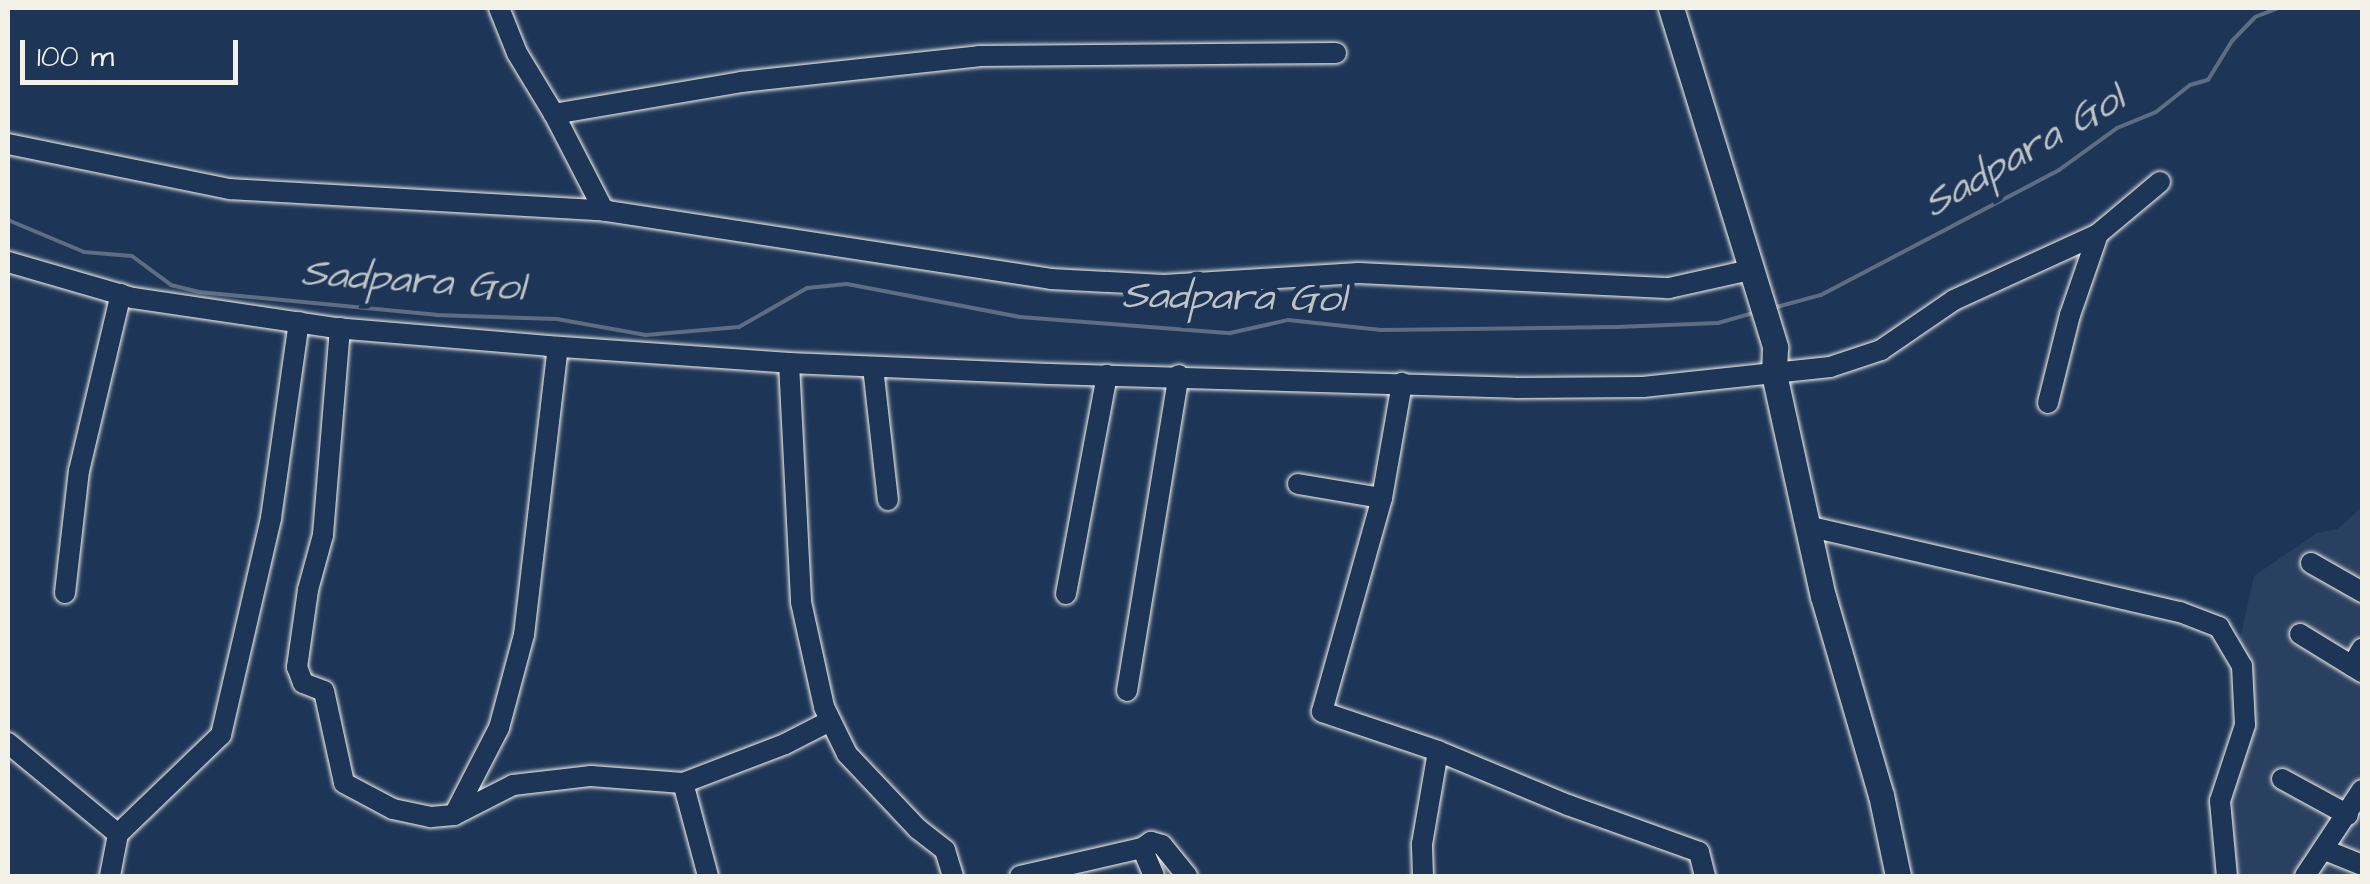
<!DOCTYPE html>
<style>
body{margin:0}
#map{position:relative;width:2370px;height:884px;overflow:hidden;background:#1d3557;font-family:"Architects Daughter",sans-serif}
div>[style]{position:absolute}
.built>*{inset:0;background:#2a4060}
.stream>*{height:4px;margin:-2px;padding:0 2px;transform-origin:2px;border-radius:2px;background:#5e6d82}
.roads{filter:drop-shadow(0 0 2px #f4f1e8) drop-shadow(0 0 2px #f4f1e8)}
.minor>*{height:20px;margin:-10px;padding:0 10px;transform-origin:10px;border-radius:10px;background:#1d3557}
.major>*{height:25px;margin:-12.5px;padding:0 12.5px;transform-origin:12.5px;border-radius:12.5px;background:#1d3557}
span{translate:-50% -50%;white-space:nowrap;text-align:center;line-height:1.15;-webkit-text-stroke:10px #1d3557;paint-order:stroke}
.water-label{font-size:40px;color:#c0c3c4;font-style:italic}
.frame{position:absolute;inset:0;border:10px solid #f4f1e8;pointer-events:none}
.scale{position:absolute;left:20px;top:40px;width:218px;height:45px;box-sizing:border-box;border:5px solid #f4f1e8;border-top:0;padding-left:12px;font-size:30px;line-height:35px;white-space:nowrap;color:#f4f1e8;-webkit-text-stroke:8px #1d3557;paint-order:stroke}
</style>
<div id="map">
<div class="built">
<div style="clip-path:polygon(2362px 507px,2362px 876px,2223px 876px,2211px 807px,2234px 725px,2235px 662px,2254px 576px,2317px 533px,2338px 529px)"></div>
</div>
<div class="stream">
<div style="left:8px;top:220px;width:82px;rotate:22.8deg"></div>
<div style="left:84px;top:252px;width:48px;rotate:4.8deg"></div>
<div style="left:132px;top:256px;width:49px;rotate:36.6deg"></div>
<div style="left:171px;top:285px;width:29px;rotate:14deg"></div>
<div style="left:199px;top:292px;width:238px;rotate:5.5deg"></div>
<div style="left:436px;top:315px;width:121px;rotate:1.9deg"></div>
<div style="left:557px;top:319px;width:90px;rotate:10.2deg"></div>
<div style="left:646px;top:335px;width:93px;rotate:-4.9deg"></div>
<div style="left:739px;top:327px;width:78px;rotate:-29.8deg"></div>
<div style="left:807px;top:288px;width:40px;rotate:-5.7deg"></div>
<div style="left:847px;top:284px;width:176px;rotate:10.8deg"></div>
<div style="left:1020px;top:317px;width:211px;rotate:4.4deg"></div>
<div style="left:1230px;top:333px;width:59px;rotate:-12.6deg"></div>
<div style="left:1288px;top:320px;width:94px;rotate:6.1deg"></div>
<div style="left:1381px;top:330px;width:236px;rotate:-0.7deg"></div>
<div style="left:1617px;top:327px;width:101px;rotate:-2.3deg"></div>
<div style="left:1718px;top:323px;width:37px;rotate:-16deg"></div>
<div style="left:1773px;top:308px;width:50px;rotate:-15.2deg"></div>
<div style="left:1821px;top:295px;width:269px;rotate:-27.7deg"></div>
<div style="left:2059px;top:170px;width:72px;rotate:-35.9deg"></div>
<div style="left:2117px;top:128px;width:42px;rotate:-22.3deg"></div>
<div style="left:2156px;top:112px;width:43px;rotate:-38.5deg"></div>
<div style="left:2190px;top:85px;width:19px;rotate:-16deg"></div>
<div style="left:2208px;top:80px;width:46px;rotate:-58.4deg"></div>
<div style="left:2232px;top:41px;width:33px;rotate:-46deg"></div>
<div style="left:2255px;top:17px;width:26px;rotate:-21deg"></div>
</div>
<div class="roads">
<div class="minor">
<div style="left:499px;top:8px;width:48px;rotate:68.2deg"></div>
<div style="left:517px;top:53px;width:71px;rotate:58.8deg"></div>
<div style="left:554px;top:114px;width:190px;rotate:-9.7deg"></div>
<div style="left:741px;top:82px;width:239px;rotate:-6.2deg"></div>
<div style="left:979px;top:56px;width:357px;rotate:-0.5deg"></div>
<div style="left:554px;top:114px;width:109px;rotate:62.7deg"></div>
<div style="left:8px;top:144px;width:227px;rotate:11.5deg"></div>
<div style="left:230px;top:189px;width:378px;rotate:3.3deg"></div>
<div style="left:607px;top:211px;width:449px;rotate:8.7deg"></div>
<div style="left:1051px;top:279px;width:113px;rotate:3deg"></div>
<div style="left:1164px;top:285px;width:195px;rotate:-3.5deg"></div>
<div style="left:1359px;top:273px;width:310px;rotate:2.8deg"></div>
<div style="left:1669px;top:288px;width:83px;rotate:-12.5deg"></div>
<div style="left:8px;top:262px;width:130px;rotate:16.1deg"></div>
<div style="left:133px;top:298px;width:204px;rotate:8.4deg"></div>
<div style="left:335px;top:328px;width:214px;rotate:4.8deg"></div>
<div style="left:548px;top:346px;width:242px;rotate:4deg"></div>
<div style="left:789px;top:363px;width:261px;rotate:2.4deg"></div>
<div style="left:1050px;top:374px;width:465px;rotate:1.7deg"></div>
<div style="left:1515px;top:388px;width:128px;rotate:-0.4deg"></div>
<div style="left:1643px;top:387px;width:188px;rotate:-6.1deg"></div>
<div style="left:1830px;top:367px;width:54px;rotate:-18.4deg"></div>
<div style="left:1881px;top:350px;width:88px;rotate:-34.4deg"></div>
<div style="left:1954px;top:300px;width:158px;rotate:-24.6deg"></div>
<div style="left:2098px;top:234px;width:81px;rotate:-40deg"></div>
<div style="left:340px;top:328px;width:208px;rotate:94.7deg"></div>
<div style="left:323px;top:535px;width:57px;rotate:105.3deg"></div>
<div style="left:308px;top:590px;width:78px;rotate:98.1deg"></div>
<div style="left:297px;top:667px;width:17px;rotate:69deg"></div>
<div style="left:303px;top:683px;width:22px;rotate:21deg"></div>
<div style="left:324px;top:691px;width:94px;rotate:77.7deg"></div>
<div style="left:344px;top:783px;width:55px;rotate:28deg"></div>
<div style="left:393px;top:809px;width:39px;rotate:12deg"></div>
<div style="left:431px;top:817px;width:23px;rotate:-5deg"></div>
<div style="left:454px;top:815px;width:98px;rotate:-62.7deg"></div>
<div style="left:499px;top:728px;width:96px;rotate:-75deg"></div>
<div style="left:524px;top:635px;width:290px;rotate:-83.3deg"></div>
<div style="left:789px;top:363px;width:239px;rotate:87.1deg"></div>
<div style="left:801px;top:602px;width:107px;rotate:77.6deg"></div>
<div style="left:824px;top:707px;width:52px;rotate:63.9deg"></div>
<div style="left:847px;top:754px;width:103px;rotate:46.6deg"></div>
<div style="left:918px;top:829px;width:34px;rotate:38deg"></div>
<div style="left:945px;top:850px;width:27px;rotate:73deg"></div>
<div style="left:873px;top:367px;width:134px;rotate:83.6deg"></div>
<div style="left:2048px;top:403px;width:91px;rotate:-76deg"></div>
<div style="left:2070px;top:315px;width:86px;rotate:-70.9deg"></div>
<div style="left:1298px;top:484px;width:85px;rotate:9.5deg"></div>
<div style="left:1382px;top:498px;width:117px;rotate:-80.1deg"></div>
<div style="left:1382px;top:498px;width:222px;rotate:105.7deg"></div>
<div style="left:1322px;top:712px;width:122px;rotate:18.6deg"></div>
<div style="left:1438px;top:751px;width:141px;rotate:22.6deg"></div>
<div style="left:1568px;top:805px;width:139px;rotate:19.7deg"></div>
<div style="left:1699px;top:852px;width:25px;rotate:76deg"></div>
<div style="left:1807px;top:526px;width:383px;rotate:13deg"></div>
<div style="left:2180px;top:612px;width:42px;rotate:21deg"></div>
<div style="left:2219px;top:627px;width:45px;rotate:59.5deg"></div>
<div style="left:2242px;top:666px;width:59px;rotate:87.1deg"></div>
<div style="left:2245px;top:725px;width:80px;rotate:108.2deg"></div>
<div style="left:2220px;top:801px;width:75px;rotate:84.7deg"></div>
<div style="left:2311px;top:563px;width:59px;rotate:29.6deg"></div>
<div style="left:65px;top:593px;width:123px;rotate:-83.5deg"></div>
<div style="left:79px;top:471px;width:182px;rotate:-76.7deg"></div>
<div style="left:1066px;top:594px;width:223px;rotate:-79.4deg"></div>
<div style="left:2300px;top:634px;width:73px;rotate:31.5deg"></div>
<div style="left:2352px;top:666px;width:20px;rotate:-60deg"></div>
<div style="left:1127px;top:691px;width:320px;rotate:-80.7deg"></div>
<div style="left:8px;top:743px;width:143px;rotate:39.6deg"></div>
<div style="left:118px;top:834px;width:43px;rotate:100.8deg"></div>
<div style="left:2282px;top:779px;width:75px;rotate:28.6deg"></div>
<div style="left:454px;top:815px;width:66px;rotate:-27deg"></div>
<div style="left:513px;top:785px;width:79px;rotate:-6.6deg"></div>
<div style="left:591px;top:776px;width:92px;rotate:4.4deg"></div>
<div style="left:118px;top:834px;width:143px;rotate:-43.9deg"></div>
<div style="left:221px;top:735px;width:223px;rotate:-77deg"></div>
<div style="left:271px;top:518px;width:198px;rotate:-81.9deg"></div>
<div style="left:2325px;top:850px;width:40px;rotate:22deg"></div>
<div style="left:708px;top:876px;width:96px;rotate:-105deg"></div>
<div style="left:683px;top:783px;width:109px;rotate:-20.9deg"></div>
<div style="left:785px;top:744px;width:51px;rotate:-27.1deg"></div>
<div style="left:1020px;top:876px;width:125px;rotate:-12.9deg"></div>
<div style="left:1154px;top:876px;width:30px;rotate:-113deg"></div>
<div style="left:1142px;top:848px;width:11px;rotate:-34deg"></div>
<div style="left:1151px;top:842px;width:11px;rotate:15deg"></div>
<div style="left:1162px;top:845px;width:40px;rotate:51deg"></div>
<div style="left:1423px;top:876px;width:32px;rotate:-92deg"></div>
<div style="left:1422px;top:844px;width:94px;rotate:-80.2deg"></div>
<div style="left:2305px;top:876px;width:103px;rotate:-56.5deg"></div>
</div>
<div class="major">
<div style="left:1671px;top:8px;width:355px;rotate:72.9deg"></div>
<div style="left:1775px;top:347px;width:27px;rotate:92deg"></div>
<div style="left:1774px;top:374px;width:227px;rotate:77.6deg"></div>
<div style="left:1823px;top:596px;width:207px;rotate:73.8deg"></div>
<div style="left:1881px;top:795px;width:83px;rotate:78.1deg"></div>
</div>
</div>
<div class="water-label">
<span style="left:2024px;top:152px;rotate:-30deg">Sadpara Gol</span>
<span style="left:413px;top:281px;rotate:4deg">Sadpara Gol</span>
<span style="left:1234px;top:298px;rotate:1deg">Sadpara Gol</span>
</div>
<div class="frame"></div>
<div class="scale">100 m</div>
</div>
